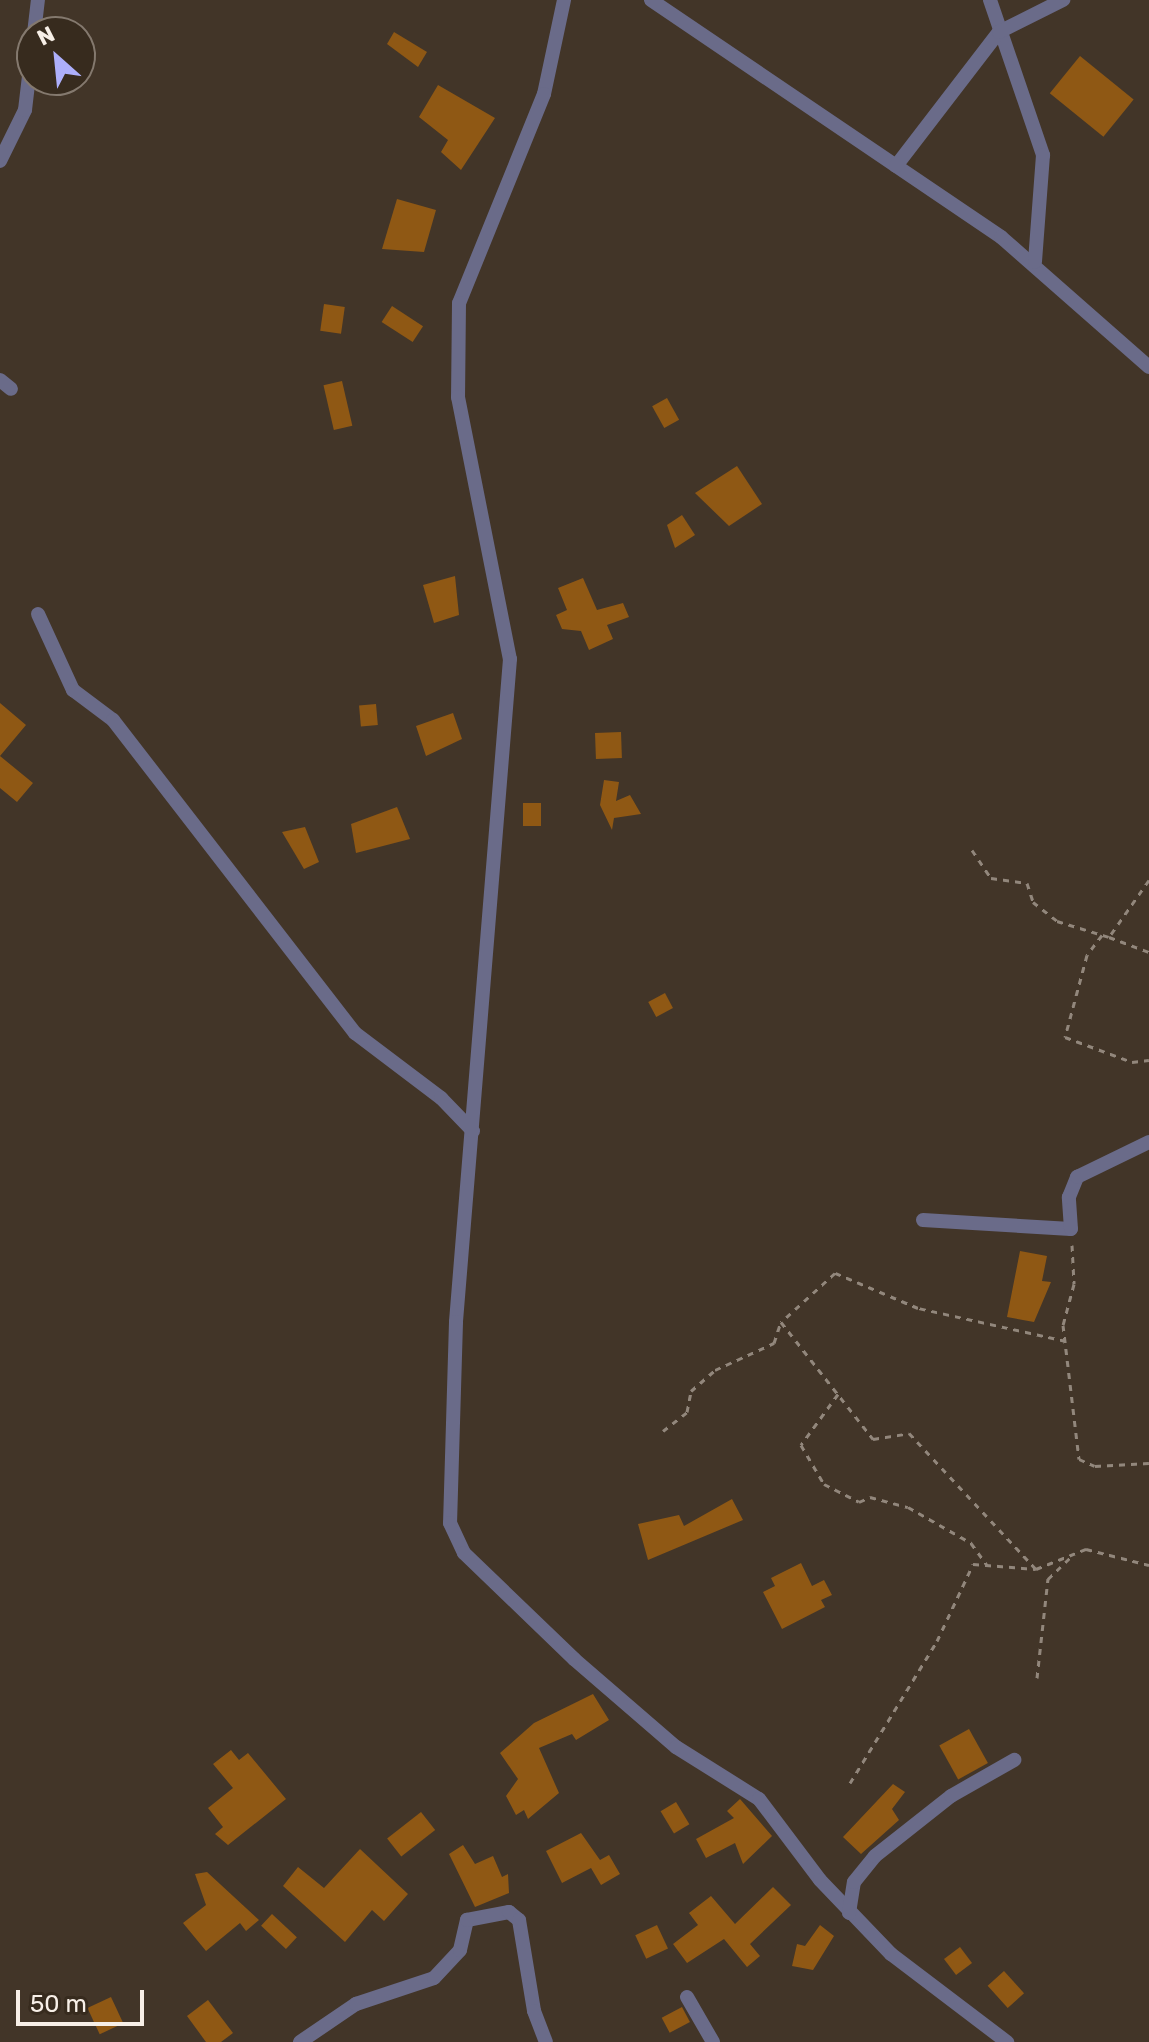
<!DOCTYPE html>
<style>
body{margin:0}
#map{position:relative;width:1149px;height:2042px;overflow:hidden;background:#423528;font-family:Rubik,sans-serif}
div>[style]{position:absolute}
.building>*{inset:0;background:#8f5814;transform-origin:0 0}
.path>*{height:3px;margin-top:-1.5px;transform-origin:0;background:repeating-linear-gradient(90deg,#92877c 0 6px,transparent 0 12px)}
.street>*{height:14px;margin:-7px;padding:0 7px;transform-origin:7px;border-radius:7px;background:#6a6b89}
span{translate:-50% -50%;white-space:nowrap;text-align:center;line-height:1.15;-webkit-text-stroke:6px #372b1e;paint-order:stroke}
.north{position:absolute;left:16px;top:16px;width:80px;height:80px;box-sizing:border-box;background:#372b1e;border:2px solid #84796e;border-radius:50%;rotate:333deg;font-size:22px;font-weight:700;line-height:32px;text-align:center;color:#f7efe7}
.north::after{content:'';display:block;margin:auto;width:28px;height:36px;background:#adaffb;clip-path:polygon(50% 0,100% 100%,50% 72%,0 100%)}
.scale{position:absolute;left:16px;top:1990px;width:128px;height:36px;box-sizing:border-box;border:4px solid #f7efe7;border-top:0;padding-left:10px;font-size:24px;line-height:28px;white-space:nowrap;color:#f7efe7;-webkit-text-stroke:6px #372b1e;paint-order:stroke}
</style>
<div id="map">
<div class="building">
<div style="clip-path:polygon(394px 32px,427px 52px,418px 67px,387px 44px)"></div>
<div style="left:1080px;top:56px;width:69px;height:48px;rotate:39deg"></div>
<div style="clip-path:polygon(438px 85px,495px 118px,461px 170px,441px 152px,448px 140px,419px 117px)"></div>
<div style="clip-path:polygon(397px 199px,436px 210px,424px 252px,382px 249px)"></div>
<div style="left:324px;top:304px;width:21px;height:27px;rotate:8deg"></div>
<div style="left:392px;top:306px;width:37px;height:19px;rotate:33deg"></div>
<div style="left:342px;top:381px;width:46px;height:19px;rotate:77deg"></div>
<div style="left:667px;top:398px;width:25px;height:17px;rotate:61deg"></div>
<div style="clip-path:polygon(737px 466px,762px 504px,729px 526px,695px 493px)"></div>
<div style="clip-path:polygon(682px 515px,695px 535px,675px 548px,667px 525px)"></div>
<div style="clip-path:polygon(455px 576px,459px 615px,434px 623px,423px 585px)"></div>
<div style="clip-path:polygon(583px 578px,597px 610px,623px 603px,629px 617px,607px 625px,613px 639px,589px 650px,581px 631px,562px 629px,556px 615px,567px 610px,558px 588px)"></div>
<div style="clip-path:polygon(0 703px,26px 725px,0 756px,33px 783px,17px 802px,0 788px)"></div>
<div style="left:376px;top:704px;width:21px;height:17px;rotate:85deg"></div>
<div style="clip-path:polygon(453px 713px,462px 739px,426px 756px,416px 726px)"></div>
<div style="left:621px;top:732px;width:26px;height:26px;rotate:88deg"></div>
<div style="clip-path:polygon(604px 780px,619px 782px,616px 801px,630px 795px,641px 814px,614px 818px,612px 830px,600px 805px)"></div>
<div style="left:523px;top:803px;width:18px;height:23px"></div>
<div style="clip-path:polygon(397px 807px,410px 839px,356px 853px,351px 824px)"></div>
<div style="clip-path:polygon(305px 827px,319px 862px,304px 869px,282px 832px)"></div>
<div style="left:665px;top:993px;width:17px;height:19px;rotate:62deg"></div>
<div style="clip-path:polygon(1020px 1251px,1047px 1256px,1042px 1281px,1051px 1282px,1034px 1322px,1007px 1317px)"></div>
<div style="clip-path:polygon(732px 1499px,743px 1520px,648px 1560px,638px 1524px,679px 1515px,684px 1526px)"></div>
<div style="clip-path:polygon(801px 1563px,812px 1586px,824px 1580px,832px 1595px,821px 1600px,825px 1607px,782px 1629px,763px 1592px,775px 1586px,771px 1578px)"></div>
<div style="clip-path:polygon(593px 1694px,609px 1720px,576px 1740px,572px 1734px,539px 1748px,559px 1793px,528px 1819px,524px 1810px,516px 1815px,506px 1796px,518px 1779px,500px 1753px,534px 1723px)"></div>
<div style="left:969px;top:1729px;width:39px;height:34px;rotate:61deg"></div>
<div style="clip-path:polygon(231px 1750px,239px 1760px,248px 1753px,286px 1799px,228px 1845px,215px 1834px,223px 1827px,208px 1808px,233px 1788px,213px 1764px)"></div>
<div style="clip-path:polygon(893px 1784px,905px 1792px,892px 1809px,899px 1820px,861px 1854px,843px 1837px)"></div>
<div style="clip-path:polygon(740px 1799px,772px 1836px,743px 1864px,735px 1843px,706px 1858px,696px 1839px,734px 1818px,727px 1811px)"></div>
<div style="left:676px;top:1802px;width:26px;height:18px;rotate:59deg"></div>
<div style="left:421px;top:1812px;width:23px;height:43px;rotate:52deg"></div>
<div style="clip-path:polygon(581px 1833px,600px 1860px,609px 1855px,620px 1874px,601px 1885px,591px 1868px,562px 1883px,546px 1851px)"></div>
<div style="clip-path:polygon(463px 1845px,475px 1864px,493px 1856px,502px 1877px,508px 1874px,509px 1893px,475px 1907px,449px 1854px)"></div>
<div style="clip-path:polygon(360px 1849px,408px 1894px,384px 1921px,372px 1910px,345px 1942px,283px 1886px,298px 1867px,324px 1888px)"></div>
<div style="clip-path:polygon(207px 1872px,259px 1920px,246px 1931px,240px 1923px,206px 1951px,183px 1923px,206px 1905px,195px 1874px)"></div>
<div style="clip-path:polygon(773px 1887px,791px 1905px,750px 1944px,760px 1956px,747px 1967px,724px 1939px,687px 1963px,673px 1944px,698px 1925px,689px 1913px,711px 1896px,735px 1924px)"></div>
<div style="left:272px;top:1914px;width:34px;height:16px;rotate:43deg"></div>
<div style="left:657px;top:1925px;width:26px;height:24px;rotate:65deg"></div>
<div style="clip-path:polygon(820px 1925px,834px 1936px,813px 1970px,792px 1966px,797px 1944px,805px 1946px)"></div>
<div style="left:960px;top:1947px;width:20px;height:20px;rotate:53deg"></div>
<div style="left:1004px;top:1971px;width:30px;height:22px;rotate:48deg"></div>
<div style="left:111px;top:1997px;width:29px;height:26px;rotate:65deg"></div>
<div style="clip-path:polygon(208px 2000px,233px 2033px,221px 2042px,206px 2042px,187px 2016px)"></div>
<div style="left:682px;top:2007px;width:17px;height:23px;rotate:62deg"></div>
</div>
<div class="path">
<div style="left:972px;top:850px;width:34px;rotate:56deg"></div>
<div style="left:991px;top:878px;width:36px;rotate:8deg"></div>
<div style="left:1027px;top:883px;width:20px;rotate:72deg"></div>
<div style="left:1033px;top:902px;width:31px;rotate:38deg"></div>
<div style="left:1057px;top:921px;width:54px;rotate:17.1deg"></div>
<div style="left:1149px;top:880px;width:70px;rotate:125.1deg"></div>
<div style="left:1109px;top:937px;width:43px;rotate:20.6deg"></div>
<div style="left:1102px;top:935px;width:25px;rotate:127deg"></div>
<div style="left:1087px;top:955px;width:85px;rotate:105deg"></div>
<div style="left:1065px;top:1037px;width:72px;rotate:20.5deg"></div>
<div style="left:1132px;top:1062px;width:17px;rotate:-7deg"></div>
<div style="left:1072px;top:1245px;width:39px;rotate:87deg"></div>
<div style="left:1074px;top:1284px;width:42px;rotate:105deg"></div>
<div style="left:1063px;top:1325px;width:135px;rotate:83.2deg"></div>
<div style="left:1079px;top:1459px;width:17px;rotate:24deg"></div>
<div style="left:1095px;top:1466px;width:54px;rotate:-3.2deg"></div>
<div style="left:1066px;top:1341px;width:152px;rotate:-167.4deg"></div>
<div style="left:918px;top:1308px;width:90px;rotate:-157.1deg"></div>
<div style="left:835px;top:1273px;width:73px;rotate:137.8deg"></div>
<div style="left:781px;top:1322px;width:149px;rotate:51.8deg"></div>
<div style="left:873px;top:1439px;width:36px;rotate:-9deg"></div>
<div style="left:909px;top:1433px;width:186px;rotate:47deg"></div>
<div style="left:1036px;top:1569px;width:54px;rotate:-21.8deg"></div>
<div style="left:1086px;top:1549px;width:65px;rotate:14.3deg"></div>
<div style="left:838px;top:1394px;width:63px;rotate:126deg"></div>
<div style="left:801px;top:1445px;width:45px;rotate:59.5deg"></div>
<div style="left:824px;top:1484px;width:39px;rotate:27deg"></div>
<div style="left:859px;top:1502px;width:12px;rotate:-24deg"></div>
<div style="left:870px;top:1497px;width:39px;rotate:15deg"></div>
<div style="left:908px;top:1507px;width:73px;rotate:29.7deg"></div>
<div style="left:971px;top:1543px;width:27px;rotate:54deg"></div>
<div style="left:663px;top:1431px;width:31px;rotate:-38deg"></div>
<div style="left:687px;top:1412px;width:21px;rotate:-79deg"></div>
<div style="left:691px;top:1391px;width:32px;rotate:-41deg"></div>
<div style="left:715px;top:1370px;width:65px;rotate:-24.6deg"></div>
<div style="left:774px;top:1343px;width:22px;rotate:-72deg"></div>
<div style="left:1037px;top:1678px;width:100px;rotate:-83.7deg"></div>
<div style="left:1048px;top:1579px;width:32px;rotate:-44deg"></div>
<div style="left:850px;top:1783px;width:167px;rotate:-58.5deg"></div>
<div style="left:937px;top:1641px;width:85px;rotate:-64.9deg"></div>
<div style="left:973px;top:1564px;width:63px;rotate:4.5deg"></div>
</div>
<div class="street">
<div style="left:564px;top:0;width:96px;rotate:102deg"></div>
<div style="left:544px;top:94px;width:226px;rotate:112.1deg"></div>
<div style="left:459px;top:303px;width:94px;rotate:90.6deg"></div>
<div style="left:458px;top:397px;width:267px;rotate:78.8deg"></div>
<div style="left:510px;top:659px;width:665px;rotate:94.66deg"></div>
<div style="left:456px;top:1322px;width:201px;rotate:91.7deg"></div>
<div style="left:450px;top:1523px;width:33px;rotate:65deg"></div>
<div style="left:464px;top:1553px;width:153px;rotate:43.9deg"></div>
<div style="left:574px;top:1659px;width:135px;rotate:40.8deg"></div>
<div style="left:676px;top:1747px;width:98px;rotate:32.1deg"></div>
<div style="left:759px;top:1799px;width:101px;rotate:53deg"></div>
<div style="left:820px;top:1880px;width:103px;rotate:46.2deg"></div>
<div style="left:891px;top:1954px;width:146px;rotate:37.2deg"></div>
<div style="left:651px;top:0;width:423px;rotate:34.1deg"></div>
<div style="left:1001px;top:237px;width:197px;rotate:41.3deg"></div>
<div style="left:990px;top:0;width:164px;rotate:71.1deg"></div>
<div style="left:1043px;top:155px;width:107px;rotate:94.3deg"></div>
<div style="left:0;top:161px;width:57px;rotate:-63.9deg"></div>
<div style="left:25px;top:110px;width:111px;rotate:-83.3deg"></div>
<div style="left:896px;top:166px;width:169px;rotate:-52.5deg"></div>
<div style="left:999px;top:32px;width:72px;rotate:-26.6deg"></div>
<div style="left:0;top:380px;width:14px;rotate:39deg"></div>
<div style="left:38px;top:614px;width:84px;rotate:65.3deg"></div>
<div style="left:73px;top:690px;width:50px;rotate:36.9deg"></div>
<div style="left:113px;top:720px;width:396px;rotate:52.3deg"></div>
<div style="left:355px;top:1033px;width:108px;rotate:37.1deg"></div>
<div style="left:441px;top:1098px;width:46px;rotate:45.9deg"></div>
<div style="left:923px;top:1220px;width:148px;rotate:3.5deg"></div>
<div style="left:1071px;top:1229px;width:32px;rotate:-94deg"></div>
<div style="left:1069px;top:1197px;width:22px;rotate:-68deg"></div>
<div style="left:1077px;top:1177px;width:80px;rotate:-25.9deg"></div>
<div style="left:849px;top:1913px;width:31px;rotate:-81deg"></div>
<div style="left:854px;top:1882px;width:33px;rotate:-51deg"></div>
<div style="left:875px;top:1856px;width:97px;rotate:-38.3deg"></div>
<div style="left:951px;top:1796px;width:73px;rotate:-29.7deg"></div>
<div style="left:687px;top:1997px;width:52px;rotate:60deg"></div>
<div style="left:300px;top:2042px;width:68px;rotate:-34.2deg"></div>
<div style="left:356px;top:2004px;width:82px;rotate:-18.4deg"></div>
<div style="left:434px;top:1978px;width:38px;rotate:-47deg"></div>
<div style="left:460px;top:1950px;width:31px;rotate:-77deg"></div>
<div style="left:467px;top:1920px;width:43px;rotate:-10.8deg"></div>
<div style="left:509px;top:1912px;width:13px;rotate:39deg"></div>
<div style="left:519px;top:1920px;width:92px;rotate:80.6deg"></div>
<div style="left:534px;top:2011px;width:33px;rotate:69deg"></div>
</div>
<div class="north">N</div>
<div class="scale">50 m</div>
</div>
